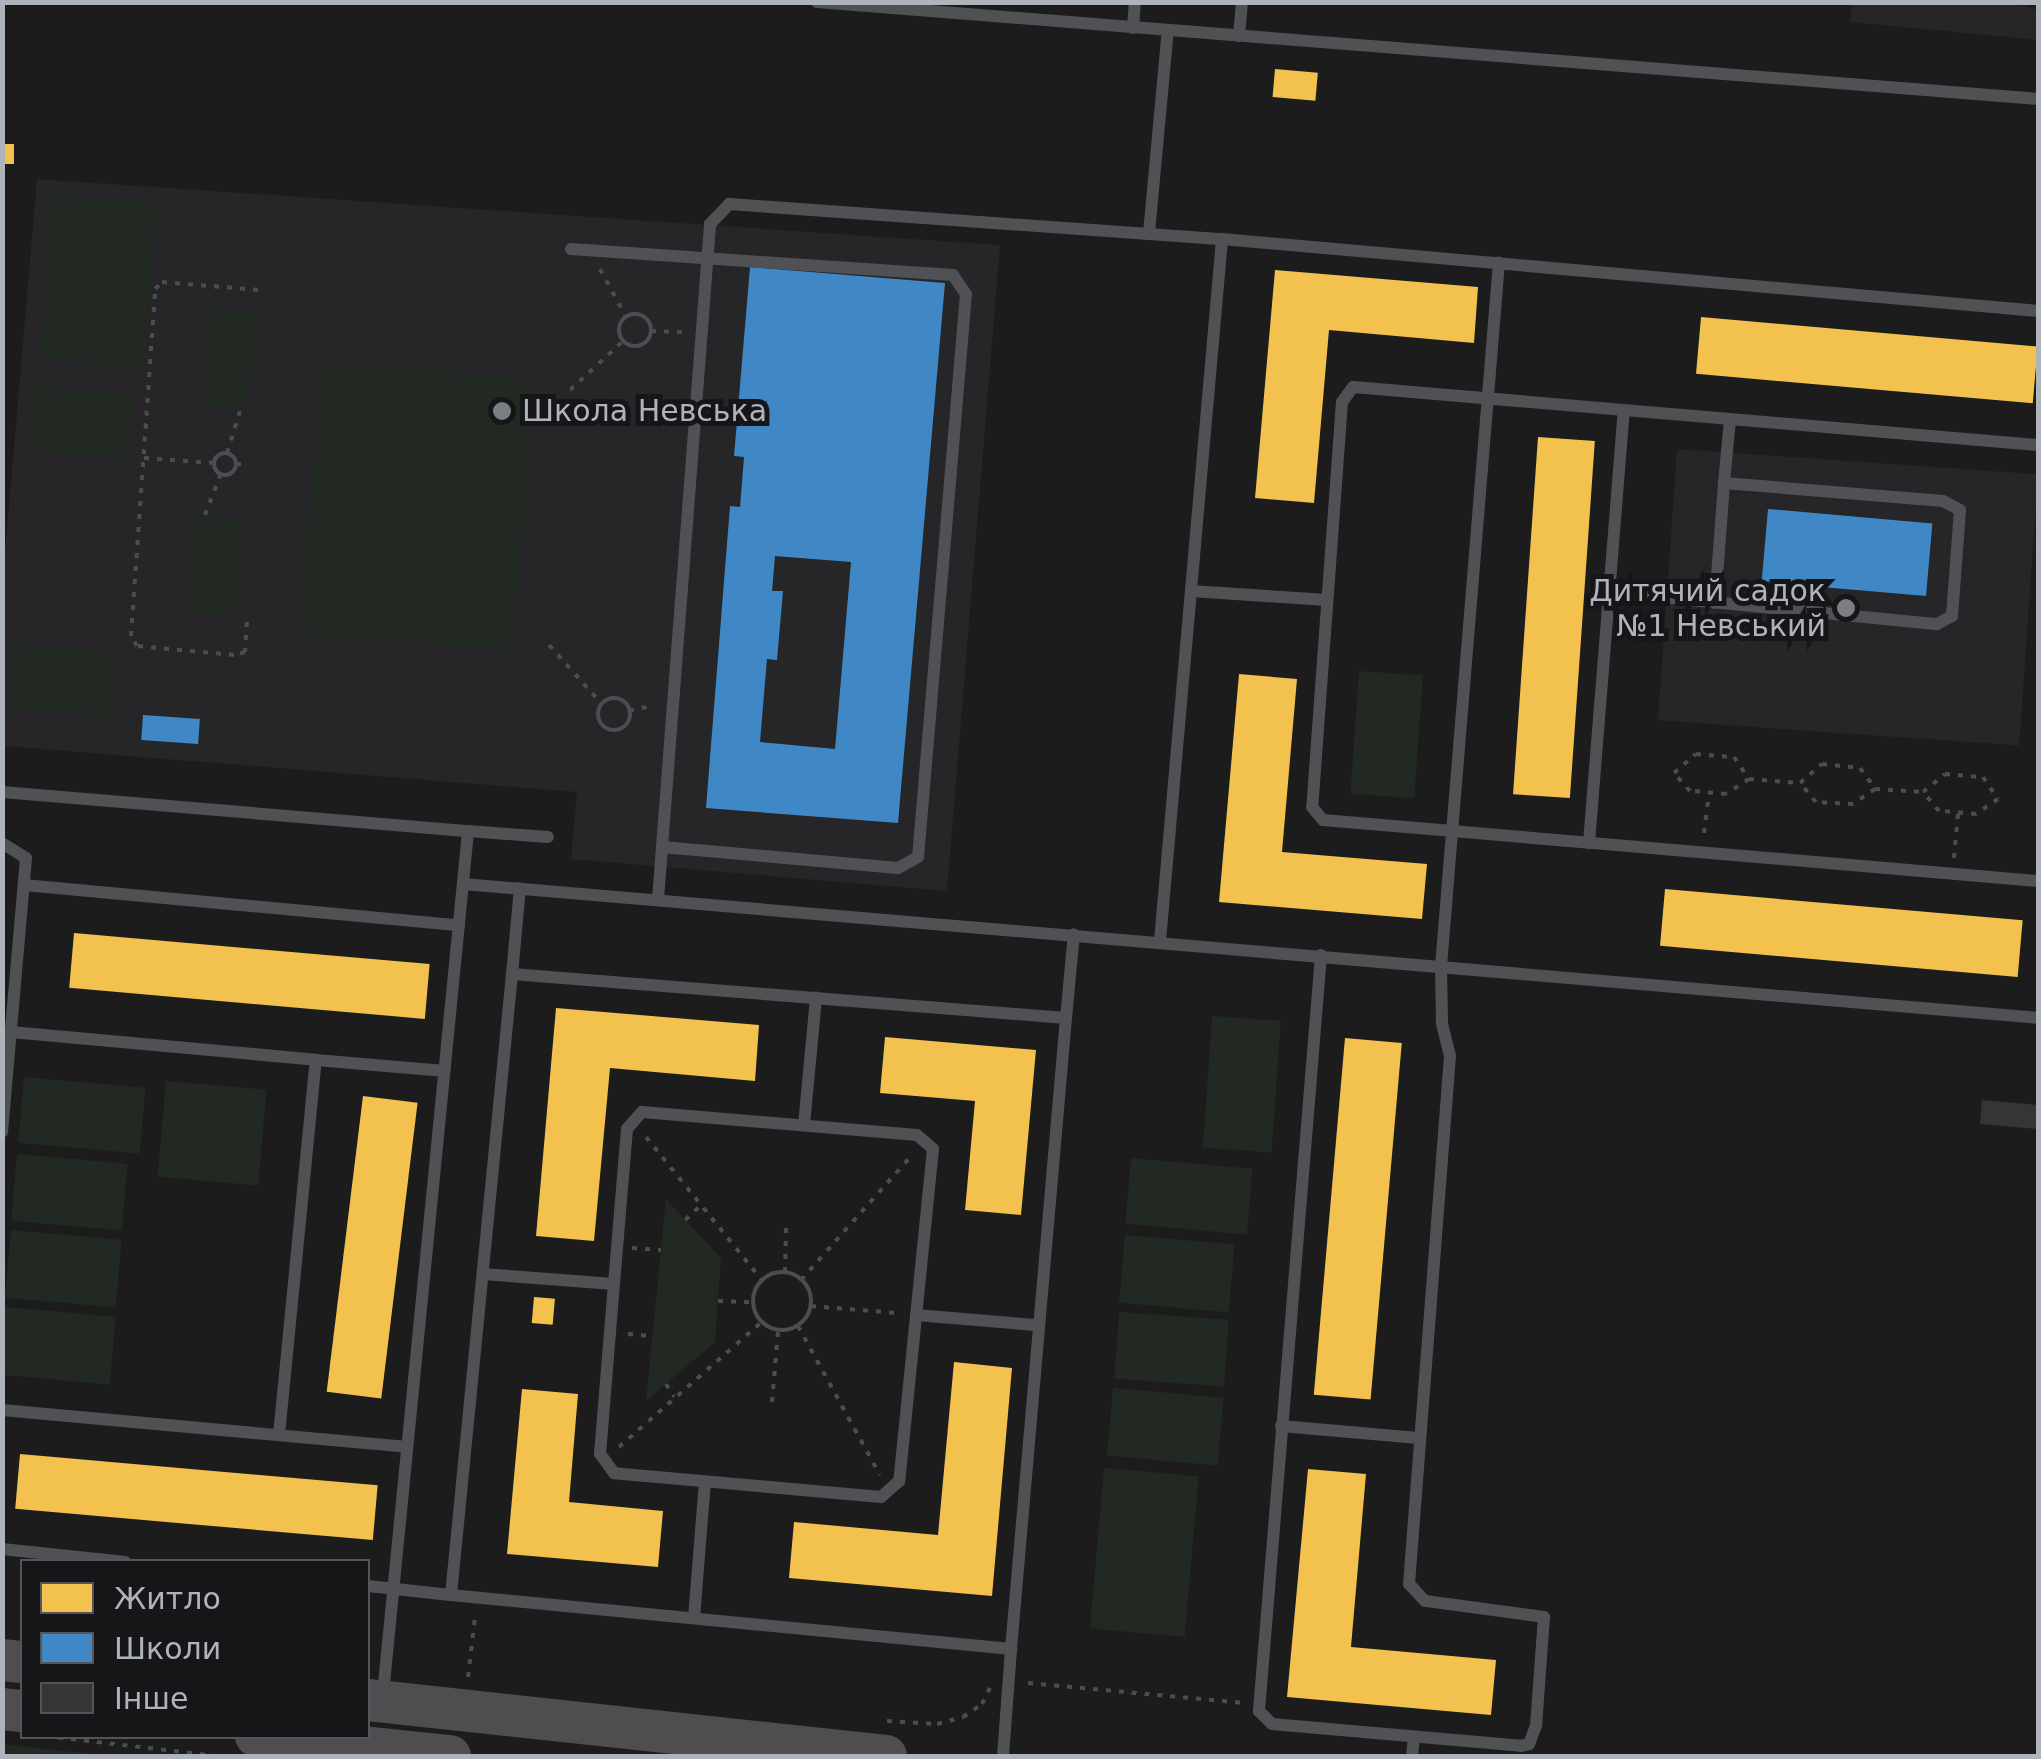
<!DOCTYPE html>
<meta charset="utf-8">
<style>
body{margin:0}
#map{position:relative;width:2041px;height:1759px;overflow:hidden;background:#1c1c1c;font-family:"DejaVu Sans",sans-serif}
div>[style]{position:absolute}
.built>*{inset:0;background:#262628;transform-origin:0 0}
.green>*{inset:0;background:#222923;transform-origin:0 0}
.homes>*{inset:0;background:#f2c14e;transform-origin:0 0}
.schools>*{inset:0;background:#3f88c5;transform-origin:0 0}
.building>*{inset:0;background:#353536;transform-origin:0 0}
.path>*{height:4px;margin-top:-2px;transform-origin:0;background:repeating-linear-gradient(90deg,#4c4d50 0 5px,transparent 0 13px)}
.path>.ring{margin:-2px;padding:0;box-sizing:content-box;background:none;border:4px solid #4c4d50;border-radius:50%}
.service>*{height:12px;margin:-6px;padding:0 6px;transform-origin:6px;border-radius:6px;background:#505155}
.trunk>*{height:42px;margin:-21px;padding:0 21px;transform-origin:21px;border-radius:21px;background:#4e4e51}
.dots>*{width:28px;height:28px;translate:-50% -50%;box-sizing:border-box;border:5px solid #161618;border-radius:50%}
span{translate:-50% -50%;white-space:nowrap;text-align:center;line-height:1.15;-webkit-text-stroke:10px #161618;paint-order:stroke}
.poi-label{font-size:30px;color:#aeb3bc}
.left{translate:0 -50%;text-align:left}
.right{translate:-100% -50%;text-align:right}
.frame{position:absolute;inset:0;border:5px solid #aeb3bc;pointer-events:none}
.legend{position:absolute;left:20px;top:1559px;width:350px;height:180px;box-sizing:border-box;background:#161618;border:2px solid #53555a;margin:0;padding:12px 18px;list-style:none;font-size:30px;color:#aeb3bc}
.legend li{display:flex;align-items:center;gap:20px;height:50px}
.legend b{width:50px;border:2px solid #53555a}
</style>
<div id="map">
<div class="built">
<div style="clip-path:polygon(1852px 3px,2013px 3px,2038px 10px,2038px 40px,1850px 22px)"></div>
<div style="clip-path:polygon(37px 179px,1000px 245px,947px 891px,571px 859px,577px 792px,3px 746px,3px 576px)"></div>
<div style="left:1677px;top:449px;width:362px;height:272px;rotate:4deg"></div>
</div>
<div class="green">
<div style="left:51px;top:195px;width:106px;height:165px;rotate:4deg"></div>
<div style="left:212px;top:309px;width:44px;height:99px;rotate:5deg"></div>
<div style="left:322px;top:361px;width:215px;height:273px;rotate:5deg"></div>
<div style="left:32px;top:387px;width:103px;height:65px;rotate:4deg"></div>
<div style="left:196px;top:515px;width:45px;height:98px;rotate:4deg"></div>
<div style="left:14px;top:644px;width:103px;height:65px;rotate:4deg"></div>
<div style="left:1359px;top:671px;width:64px;height:123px;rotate:4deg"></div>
<div style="left:1212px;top:1016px;width:69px;height:132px;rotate:4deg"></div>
<div style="left:24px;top:1077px;width:122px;height:66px;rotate:5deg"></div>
<div style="left:166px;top:1081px;width:101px;height:96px;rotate:5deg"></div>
<div style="left:17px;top:1154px;width:111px;height:67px;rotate:5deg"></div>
<div style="left:1131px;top:1158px;width:122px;height:66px;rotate:5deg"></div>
<div style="clip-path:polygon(666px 1199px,721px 1258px,715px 1342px,646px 1401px)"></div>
<div style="left:11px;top:1230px;width:111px;height:68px;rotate:5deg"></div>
<div style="left:1125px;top:1235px;width:110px;height:68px;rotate:5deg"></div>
<div style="left:5px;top:1307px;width:111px;height:68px;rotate:5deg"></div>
<div style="left:1119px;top:1312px;width:110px;height:67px;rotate:4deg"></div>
<div style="left:1113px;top:1388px;width:111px;height:68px;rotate:5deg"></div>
<div style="left:1104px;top:1468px;width:95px;height:161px;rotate:5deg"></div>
<div style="clip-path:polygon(3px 1744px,108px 1756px,3px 1756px)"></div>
</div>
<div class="homes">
<div style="left:1275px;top:69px;width:43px;height:28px;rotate:5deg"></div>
<div style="left:2px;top:144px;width:12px;height:20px"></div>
<div style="clip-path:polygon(1275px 270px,1478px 287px,1474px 343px,1329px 330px,1314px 503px,1255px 498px)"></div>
<div style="left:1701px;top:317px;width:338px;height:57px;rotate:5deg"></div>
<div style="left:1538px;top:437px;width:57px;height:358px;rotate:4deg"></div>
<div style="clip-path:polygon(1239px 674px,1297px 679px,1282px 852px,1427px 864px,1422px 919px,1219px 902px)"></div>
<div style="left:1665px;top:889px;width:359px;height:57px;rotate:5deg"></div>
<div style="left:74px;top:933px;width:357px;height:55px;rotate:5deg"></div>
<div style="clip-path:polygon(556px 1008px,759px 1025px,755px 1081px,610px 1068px,594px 1241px,536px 1236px)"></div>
<div style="clip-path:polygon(885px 1037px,1036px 1050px,1021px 1215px,965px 1210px,975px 1101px,880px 1093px)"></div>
<div style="left:1345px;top:1038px;width:57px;height:358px;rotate:5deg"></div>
<div style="left:363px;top:1096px;width:55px;height:298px;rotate:7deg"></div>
<div style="left:534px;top:1297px;width:21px;height:26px;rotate:5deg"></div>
<div style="clip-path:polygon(954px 1362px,1012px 1368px,992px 1596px,789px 1578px,794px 1522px,938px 1535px)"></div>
<div style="clip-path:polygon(522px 1389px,578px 1394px,569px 1502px,663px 1511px,658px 1567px,507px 1554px)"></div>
<div style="left:20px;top:1454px;width:359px;height:55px;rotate:5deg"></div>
<div style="clip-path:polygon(1308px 1469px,1366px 1474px,1351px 1647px,1496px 1660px,1491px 1715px,1287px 1697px)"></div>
</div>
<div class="schools">
<div style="clip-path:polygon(evenodd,750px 267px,945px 283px,898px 823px,706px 808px,730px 506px,740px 507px,744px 457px,734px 456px,750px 267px,775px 556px,851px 562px,835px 749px,760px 742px,767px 659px,777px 660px,783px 591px,772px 591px,775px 556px)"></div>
<div style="left:1768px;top:509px;width:165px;height:73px;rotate:5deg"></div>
<div style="left:143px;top:715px;width:57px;height:25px;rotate:4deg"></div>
</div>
<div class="building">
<div style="left:1982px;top:1100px;width:56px;height:24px;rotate:5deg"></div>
</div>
<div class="path">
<div style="left:600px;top:269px;width:55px;rotate:61.6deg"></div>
<div class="ring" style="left:619px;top:314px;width:28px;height:28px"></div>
<div style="left:651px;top:331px;width:35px;rotate:2deg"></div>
<div style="left:570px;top:390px;width:71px;rotate:-42.7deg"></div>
<div style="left:227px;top:453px;width:44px;rotate:-72.8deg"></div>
<div class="ring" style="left:214px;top:453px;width:18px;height:18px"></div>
<div style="left:144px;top:458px;width:70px;rotate:4.1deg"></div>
<div style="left:236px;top:464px;width:12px;rotate:5deg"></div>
<div style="left:205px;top:515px;width:45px;rotate:-69.1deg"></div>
<div style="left:247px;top:622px;width:30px;rotate:94deg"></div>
<div style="left:245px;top:652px;width:11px;rotate:165deg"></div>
<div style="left:234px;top:655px;width:97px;rotate:-174.7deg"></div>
<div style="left:137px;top:646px;width:12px;rotate:-121deg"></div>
<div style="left:131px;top:636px;width:348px;rotate:-86deg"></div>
<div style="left:155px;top:289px;width:10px;rotate:-45deg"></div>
<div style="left:162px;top:282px;width:98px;rotate:4.7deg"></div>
<div style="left:549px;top:645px;width:79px;rotate:48.1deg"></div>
<div class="ring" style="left:598px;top:698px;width:28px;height:28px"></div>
<div style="left:629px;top:711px;width:26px;rotate:-13deg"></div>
<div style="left:1696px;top:754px;width:38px;rotate:5deg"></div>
<div style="left:1734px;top:757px;width:27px;rotate:56deg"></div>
<div style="left:1749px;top:779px;width:27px;rotate:147deg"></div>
<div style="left:1726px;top:794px;width:36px;rotate:-175deg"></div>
<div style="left:1690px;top:791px;width:24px;rotate:-132deg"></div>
<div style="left:1674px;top:773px;width:29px;rotate:-41deg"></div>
<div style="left:1822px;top:764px;width:38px;rotate:6deg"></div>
<div style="left:1860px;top:768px;width:26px;rotate:54deg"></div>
<div style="left:1875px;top:789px;width:27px;rotate:146deg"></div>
<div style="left:1853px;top:804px;width:37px;rotate:-177deg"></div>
<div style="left:1816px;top:802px;width:25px;rotate:-130deg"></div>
<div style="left:1800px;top:783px;width:29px;rotate:-41deg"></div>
<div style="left:1945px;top:774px;width:38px;rotate:5deg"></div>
<div style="left:1983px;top:777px;width:27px;rotate:56deg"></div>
<div style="left:1998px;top:799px;width:27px;rotate:146deg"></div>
<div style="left:1976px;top:814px;width:37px;rotate:-175deg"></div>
<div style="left:1939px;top:811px;width:25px;rotate:-130deg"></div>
<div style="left:1923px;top:792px;width:28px;rotate:-39deg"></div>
<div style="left:1749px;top:779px;width:50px;rotate:4.6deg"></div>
<div style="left:1875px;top:789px;width:48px;rotate:3.6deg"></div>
<div style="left:1704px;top:833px;width:40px;rotate:-82.9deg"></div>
<div style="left:1954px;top:858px;width:45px;rotate:-84.9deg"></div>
<div style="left:646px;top:1137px;width:184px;rotate:51deg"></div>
<div style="left:685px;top:1220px;width:21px;rotate:-43deg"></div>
<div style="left:632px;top:1248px;width:29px;rotate:4deg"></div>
<div class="ring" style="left:753px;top:1272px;width:54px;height:54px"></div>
<div style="left:785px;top:1272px;width:45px;rotate:-88.7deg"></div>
<div style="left:801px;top:1280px;width:166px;rotate:-48.4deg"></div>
<div style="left:718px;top:1301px;width:35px;rotate:2deg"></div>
<div style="left:811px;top:1306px;width:86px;rotate:4.7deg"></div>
<div style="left:798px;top:1326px;width:170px;rotate:61.2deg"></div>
<div style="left:628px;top:1334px;width:25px;rotate:5deg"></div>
<div style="left:666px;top:1384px;width:15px;rotate:58deg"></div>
<div style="left:772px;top:1402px;width:70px;rotate:-85.1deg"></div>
<div style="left:619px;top:1447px;width:190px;rotate:-41.2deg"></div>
<div style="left:468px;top:1677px;width:60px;rotate:-83.3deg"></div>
<div style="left:1028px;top:1683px;width:215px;rotate:5.3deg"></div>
<div style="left:887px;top:1721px;width:50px;rotate:3.4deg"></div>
<div style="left:937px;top:1724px;width:27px;rotate:-15deg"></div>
<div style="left:963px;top:1717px;width:23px;rotate:-34deg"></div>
<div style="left:982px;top:1704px;width:25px;rotate:-64deg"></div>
<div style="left:45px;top:1736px;width:175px;rotate:6.6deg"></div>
</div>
<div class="service">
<div style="left:817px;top:2px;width:1225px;rotate:4.54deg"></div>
<div style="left:1133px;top:28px;width:26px;rotate:-86deg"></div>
<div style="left:1239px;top:36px;width:34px;rotate:-85deg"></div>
<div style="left:1149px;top:233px;width:204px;rotate:-84.7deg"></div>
<div style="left:571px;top:249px;width:383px;rotate:3.9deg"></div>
<div style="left:953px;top:275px;width:23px;rotate:56deg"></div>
<div style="left:966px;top:294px;width:565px;rotate:94.87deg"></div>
<div style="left:918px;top:857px;width:23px;rotate:151deg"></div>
<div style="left:898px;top:868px;width:237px;rotate:-174.9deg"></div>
<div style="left:2038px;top:445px;width:687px;rotate:-175.16deg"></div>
<div style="left:1353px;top:387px;width:19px;rotate:126deg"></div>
<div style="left:1342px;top:402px;width:406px;rotate:94.2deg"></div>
<div style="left:1312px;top:807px;width:17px;rotate:50deg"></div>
<div style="left:1323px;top:820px;width:718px;rotate:4.88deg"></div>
<div style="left:1191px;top:591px;width:136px;rotate:3.8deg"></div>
<div style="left:1609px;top:592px;width:330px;rotate:5.6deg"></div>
<div style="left:1937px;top:624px;width:17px;rotate:-28deg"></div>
<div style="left:1952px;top:616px;width:106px;rotate:-85.7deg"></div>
<div style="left:1960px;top:510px;width:19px;rotate:-152deg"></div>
<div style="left:1943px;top:501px;width:220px;rotate:-175.3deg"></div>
<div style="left:1724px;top:483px;width:64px;rotate:-84.6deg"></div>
<div style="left:1715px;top:603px;width:120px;rotate:-85.7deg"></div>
<div style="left:2px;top:792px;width:468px;rotate:4.8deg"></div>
<div style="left:2px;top:843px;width:28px;rotate:32deg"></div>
<div style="left:26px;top:858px;width:275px;rotate:95deg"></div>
<div style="left:1589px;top:843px;width:434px;rotate:-85.4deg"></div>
<div style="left:463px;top:884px;width:1581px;rotate:4.86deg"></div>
<div style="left:24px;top:885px;width:437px;rotate:5.3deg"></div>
<div style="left:658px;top:899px;width:677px;rotate:-85.59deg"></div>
<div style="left:710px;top:224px;width:28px;rotate:-46deg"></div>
<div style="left:729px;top:204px;width:494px;rotate:4.1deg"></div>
<div style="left:1222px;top:239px;width:819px;rotate:5.04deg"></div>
<div style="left:1160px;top:941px;width:705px;rotate:-84.95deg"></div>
<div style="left:1321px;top:955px;width:759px;rotate:94.69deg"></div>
<div style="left:1259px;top:1711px;width:18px;rotate:45deg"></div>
<div style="left:1272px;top:1724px;width:250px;rotate:5deg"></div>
<div style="left:1521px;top:1746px;width:8px;rotate:-14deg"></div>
<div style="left:1529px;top:1744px;width:19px;rotate:-69deg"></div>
<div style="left:1536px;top:1726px;width:109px;rotate:-85.8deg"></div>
<div style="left:1544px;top:1617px;width:120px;rotate:-172.3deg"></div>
<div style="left:1425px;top:1601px;width:23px;rotate:-133deg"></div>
<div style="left:1409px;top:1584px;width:530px;rotate:-85.56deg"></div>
<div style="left:1450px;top:1056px;width:34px;rotate:-104deg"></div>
<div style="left:1442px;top:1023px;width:57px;rotate:-91deg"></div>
<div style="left:1441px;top:966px;width:706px;rotate:-85.29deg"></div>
<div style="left:512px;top:974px;width:86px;rotate:-84.7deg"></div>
<div style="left:1066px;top:1018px;width:84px;rotate:-84.6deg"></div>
<div style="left:11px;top:1032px;width:306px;rotate:5.2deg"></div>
<div style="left:804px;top:1125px;width:128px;rotate:-84.6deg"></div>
<div style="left:483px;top:1274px;width:131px;rotate:4.4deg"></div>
<div style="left:614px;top:1284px;width:156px;rotate:-85.2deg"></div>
<div style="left:627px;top:1129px;width:23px;rotate:-49deg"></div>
<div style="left:642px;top:1112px;width:276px;rotate:4.8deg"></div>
<div style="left:917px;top:1135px;width:21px;rotate:41deg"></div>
<div style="left:933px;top:1149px;width:334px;rotate:95.8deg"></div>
<div style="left:899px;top:1481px;width:24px;rotate:138deg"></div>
<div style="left:881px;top:1497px;width:268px;rotate:-174.9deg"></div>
<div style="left:614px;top:1473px;width:24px;rotate:-126deg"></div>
<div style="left:600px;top:1454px;width:171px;rotate:-85.3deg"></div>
<div style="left:916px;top:1315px;width:120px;rotate:4.8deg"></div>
<div style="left:2px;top:1410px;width:407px;rotate:5.2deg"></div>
<div style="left:1281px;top:1426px;width:138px;rotate:5deg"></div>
<div style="left:279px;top:1435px;width:377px;rotate:-84.4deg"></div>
<div style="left:316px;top:1060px;width:129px;rotate:4.9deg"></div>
<div style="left:2px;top:1549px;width:124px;rotate:6deg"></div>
<div style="left:368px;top:1586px;width:83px;rotate:6.2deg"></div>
<div style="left:451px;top:1595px;width:563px;rotate:5.51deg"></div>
<div style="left:1011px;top:1649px;width:633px;rotate:-85.02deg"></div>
<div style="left:1066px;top:1018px;width:556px;rotate:-175.46deg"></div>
<div style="left:512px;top:974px;width:624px;rotate:95.61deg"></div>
<div style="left:694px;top:1618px;width:137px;rotate:-85.4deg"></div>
<div style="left:383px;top:1694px;width:867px;rotate:-84.37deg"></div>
<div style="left:468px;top:831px;width:80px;rotate:4.3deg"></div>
<div style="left:1003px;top:1756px;width:107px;rotate:-85.7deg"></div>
<div style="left:1412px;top:1756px;width:19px;rotate:-84deg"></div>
</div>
<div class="trunk">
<div style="left:2px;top:1660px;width:20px;rotate:6deg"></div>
<div style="left:368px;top:1700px;width:521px;rotate:6.17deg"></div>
<div style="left:2px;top:1709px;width:20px;rotate:6deg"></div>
<div style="left:256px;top:1736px;width:195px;rotate:5.9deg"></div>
</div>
<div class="dots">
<div style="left:502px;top:411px;background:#7b7e84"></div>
<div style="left:1846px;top:608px;background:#7b7e84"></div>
</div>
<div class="poi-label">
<span class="left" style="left:522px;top:411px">Школа Невська</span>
<span class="right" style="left:1826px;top:608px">Дитячий садок<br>№1 Невський</span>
</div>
<div class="frame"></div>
<ul class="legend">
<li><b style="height:28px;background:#f2c14e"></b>Житло</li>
<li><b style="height:28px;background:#3f88c5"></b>Школи</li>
<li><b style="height:28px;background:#353536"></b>Інше</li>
</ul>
</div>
